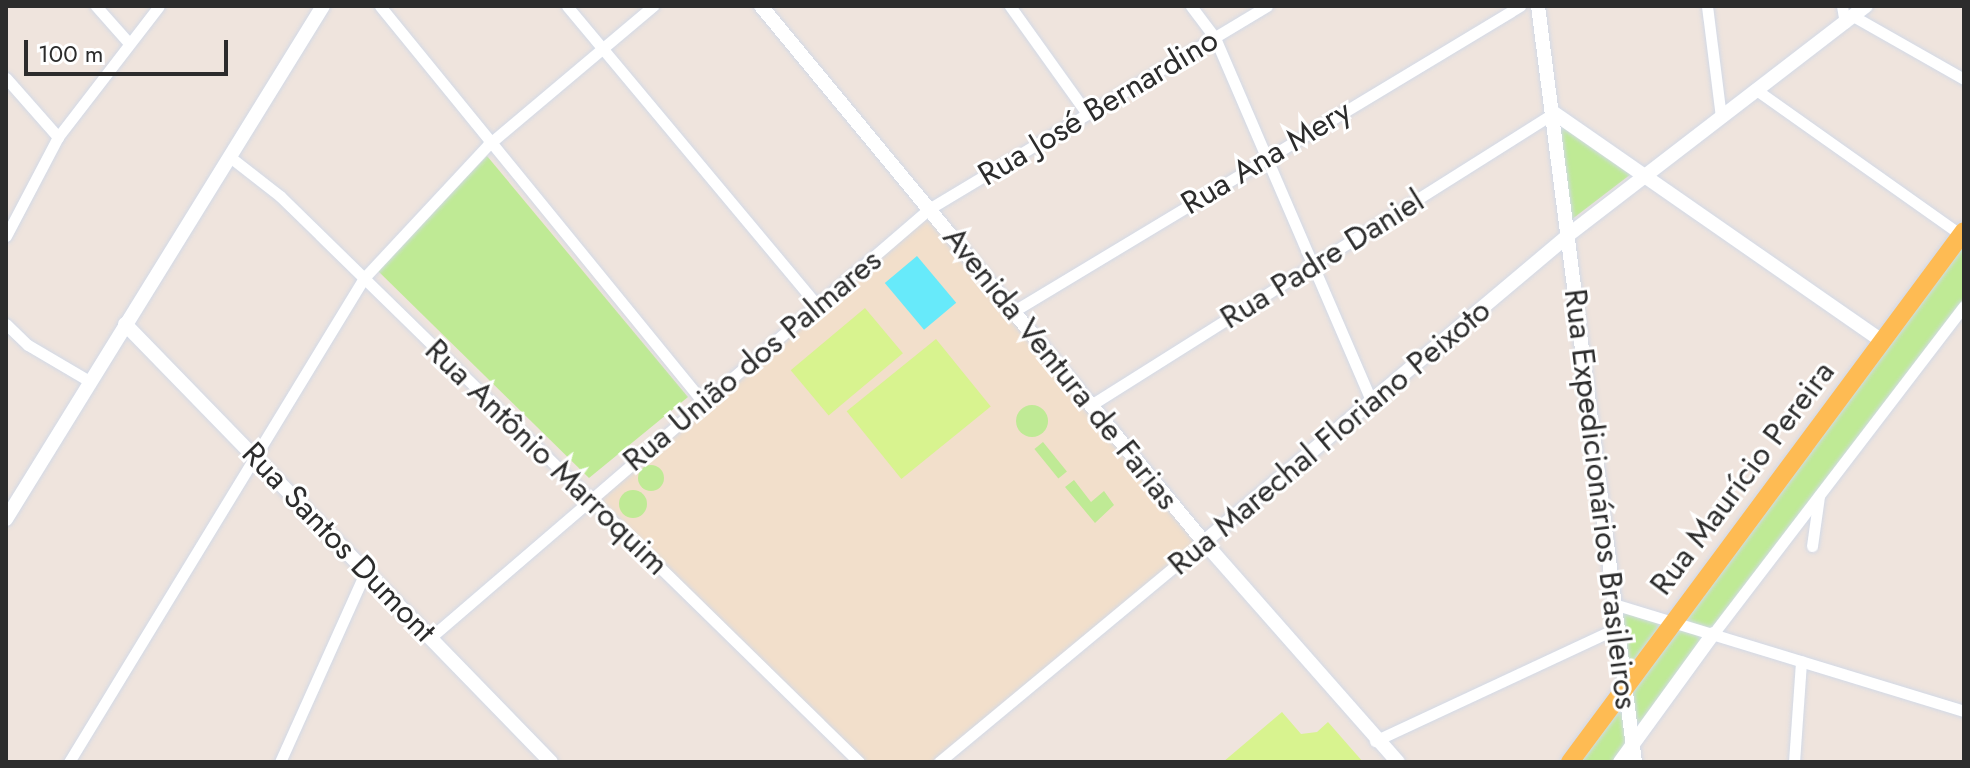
<!DOCTYPE html>
<meta charset="utf-8">
<style>
body{margin:0}
#map{position:relative;width:1970px;height:768px;overflow:hidden;background:#efe4dd;font-family:Jost,sans-serif}
div>[style]{position:absolute}
.education>*{inset:0;background:#f2dfcb}
.green>*{inset:0;background:#bfea95;transform-origin:0 0}
.round{border-radius:50%}
.pitch>*{inset:0;background:#d8f38f;transform-origin:0 0}
.water>*{inset:0;background:#67eafa;transform-origin:0 0}
.roads{filter:drop-shadow(0 0 2px #d2d9e6) drop-shadow(0 0 2px #d2d9e6)}
.minor>*{height:11px;margin:-5.5px;padding:0 5.5px;transform-origin:5.5px;border-radius:5.5px;background:#fff}
.tertiary>*{height:14px;margin:-7px;padding:0 7px;transform-origin:7px;border-radius:7px;background:#fff}
.primary>*{height:18px;margin:-9px;padding:0 9px;transform-origin:9px;border-radius:9px;background:#febb53}
span{translate:-50% -50%;white-space:nowrap;text-align:center;line-height:1.15;-webkit-text-stroke:6px #fff;paint-order:stroke}
.street-label{font-size:32px;color:#2c2c2c}
.frame{position:absolute;inset:0;border:8px solid #2c2c2c;pointer-events:none}
.scale{position:absolute;left:24px;top:40px;width:204px;height:36px;box-sizing:border-box;border:4px solid #2c2c2c;border-top:0;padding-left:10px;font-size:24px;line-height:28px;white-space:nowrap;color:#2c2c2c;-webkit-text-stroke:6px #fff;paint-order:stroke}
</style>
<div id="map">
<div class="education">
<div style="clip-path:polygon(929px 209px,1204px 542px,939px 762px,859px 762px,589px 498px)"></div>
</div>
<div class="green">
<div style="clip-path:polygon(1559px 123px,1635px 171px,1571px 220px)"></div>
<div style="clip-path:polygon(487px 156px,688px 397px,589px 478px,376px 269px)"></div>
<div style="clip-path:polygon(1964px 231px,1964px 306px,1620px 762px,1570px 762px,1624px 689px,1614px 604px,1673px 621px)"></div>
<div class="round" style="left:1016px;top:405px;width:32px;height:32px"></div>
<div style="left:1043px;top:442px;width:38px;height:11px;rotate:51deg"></div>
<div class="round" style="left:638px;top:465px;width:26px;height:26px"></div>
<div style="clip-path:polygon(1074px 480px,1091px 502px,1104px 491px,1114px 505px,1095px 523px,1065px 487px)"></div>
<div class="round" style="left:619px;top:490px;width:28px;height:28px"></div>
</div>
<div class="pitch">
<div style="left:865px;top:308px;width:59px;height:97px;rotate:50deg"></div>
<div style="left:936px;top:339px;width:87px;height:115px;rotate:51deg"></div>
<div style="clip-path:polygon(1282px 712px,1301px 734px,1317px 732px,1328px 722px,1363px 762px,1223px 762px)"></div>
</div>
<div class="water">
<div style="left:917px;top:256px;width:61px;height:42px;rotate:50deg"></div>
</div>
<div class="roads">
<div class="minor">
<div style="left:96px;top:6px;width:48px;rotate:48.4deg"></div>
<div style="left:380px;top:6px;width:511px;rotate:50.8deg"></div>
<div style="left:567px;top:6px;width:388px;rotate:50.1deg"></div>
<div style="left:1010px;top:6px;width:130px;rotate:54.4deg"></div>
<div style="left:1191px;top:6px;width:40px;rotate:53deg"></div>
<div style="left:1215px;top:38px;width:395px;rotate:66.7deg"></div>
<div style="left:1707px;top:6px;width:112px;rotate:82.8deg"></div>
<div style="left:1842px;top:6px;width:17px;rotate:80deg"></div>
<div style="left:1853px;top:16px;width:128px;rotate:29.6deg"></div>
<div style="left:6px;top:78px;width:79px;rotate:48.6deg"></div>
<div style="left:1755px;top:89px;width:252px;rotate:35.3deg"></div>
<div style="left:230px;top:157px;width:63px;rotate:38deg"></div>
<div style="left:280px;top:196px;width:810px;rotate:44.35deg"></div>
<div style="left:6px;top:236px;width:112px;rotate:-62.3deg"></div>
<div style="left:58px;top:137px;width:165px;rotate:-52.4deg"></div>
<div style="left:1014px;top:311px;width:591px;rotate:-31.08deg"></div>
<div style="left:6px;top:324px;width:30px;rotate:44deg"></div>
<div style="left:28px;top:345px;width:71px;rotate:30.5deg"></div>
<div style="left:1091px;top:405px;width:547px;rotate:-32.24deg"></div>
<div style="left:1812px;top:546px;width:50px;rotate:-82deg"></div>
<div style="left:1614px;top:604px;width:366px;rotate:17deg"></div>
<div style="left:1713px;top:634px;width:413px;rotate:-52.6deg"></div>
<div style="left:430px;top:638px;width:658px;rotate:-40.69deg"></div>
<div style="left:929px;top:209px;width:394px;rotate:-31deg"></div>
<div style="left:1375px;top:741px;width:267px;rotate:-25deg"></div>
<div style="left:69px;top:762px;width:567px;rotate:-58.64deg"></div>
<div style="left:364px;top:278px;width:182px;rotate:-47deg"></div>
<div style="left:488px;top:145px;width:216px;rotate:-40.1deg"></div>
<div style="left:280px;top:762px;width:209px;rotate:-65.8deg"></div>
<div style="left:939px;top:762px;width:344px;rotate:-39.7deg"></div>
<div style="left:1794px;top:762px;width:101px;rotate:-86deg"></div>
</div>
<div class="tertiary">
<div style="left:761px;top:6px;width:695px;rotate:50.43deg"></div>
<div style="left:1204px;top:542px;width:293px;rotate:48.6deg"></div>
<div style="left:1538px;top:6px;width:762px;rotate:82.69deg"></div>
<div style="left:1554px;top:113px;width:399px;rotate:34.8deg"></div>
<div style="left:125px;top:324px;width:611px;rotate:45.8deg"></div>
<div style="left:6px;top:519px;width:603px;rotate:-58.29deg"></div>
<div style="left:1204px;top:542px;width:475px;rotate:-40.1deg"></div>
<div style="left:1567px;top:236px;width:377px;rotate:-37.6deg"></div>
<div style="left:1620px;top:762px;width:158px;rotate:-54deg"></div>
</div>
<div class="primary">
<div style="left:1570px;top:762px;width:661px;rotate:-53.42deg"></div>
</div>
</div>
<div class="street-label">
<span style="left:1098px;top:107px;rotate:-31deg">Rua José Bernardino</span>
<span style="left:1266px;top:157px;rotate:-31deg">Rua Ana Mery</span>
<span style="left:1322px;top:259px;rotate:-32deg">Rua Padre Daniel</span>
<span style="left:752px;top:360px;rotate:-40deg">Rua União dos Palmares</span>
<span style="left:1061px;top:368px;rotate:51deg">Avenida Ventura de Farias</span>
<span style="left:1329px;top:437px;rotate:-40deg">Rua Marechal Floriano Peixoto</span>
<span style="left:547px;top:457px;rotate:44deg">Rua Antônio Marroquim</span>
<span style="left:1742px;top:478px;rotate:-53deg">Rua Maurício Pereira</span>
<span style="left:1601px;top:499px;rotate:83deg">Rua Expedicionários Brasileiros</span>
<span style="left:339px;top:542px;rotate:46deg">Rua Santos Dumont</span>
</div>
<div class="frame"></div>
<div class="scale">100 m</div>
</div>
